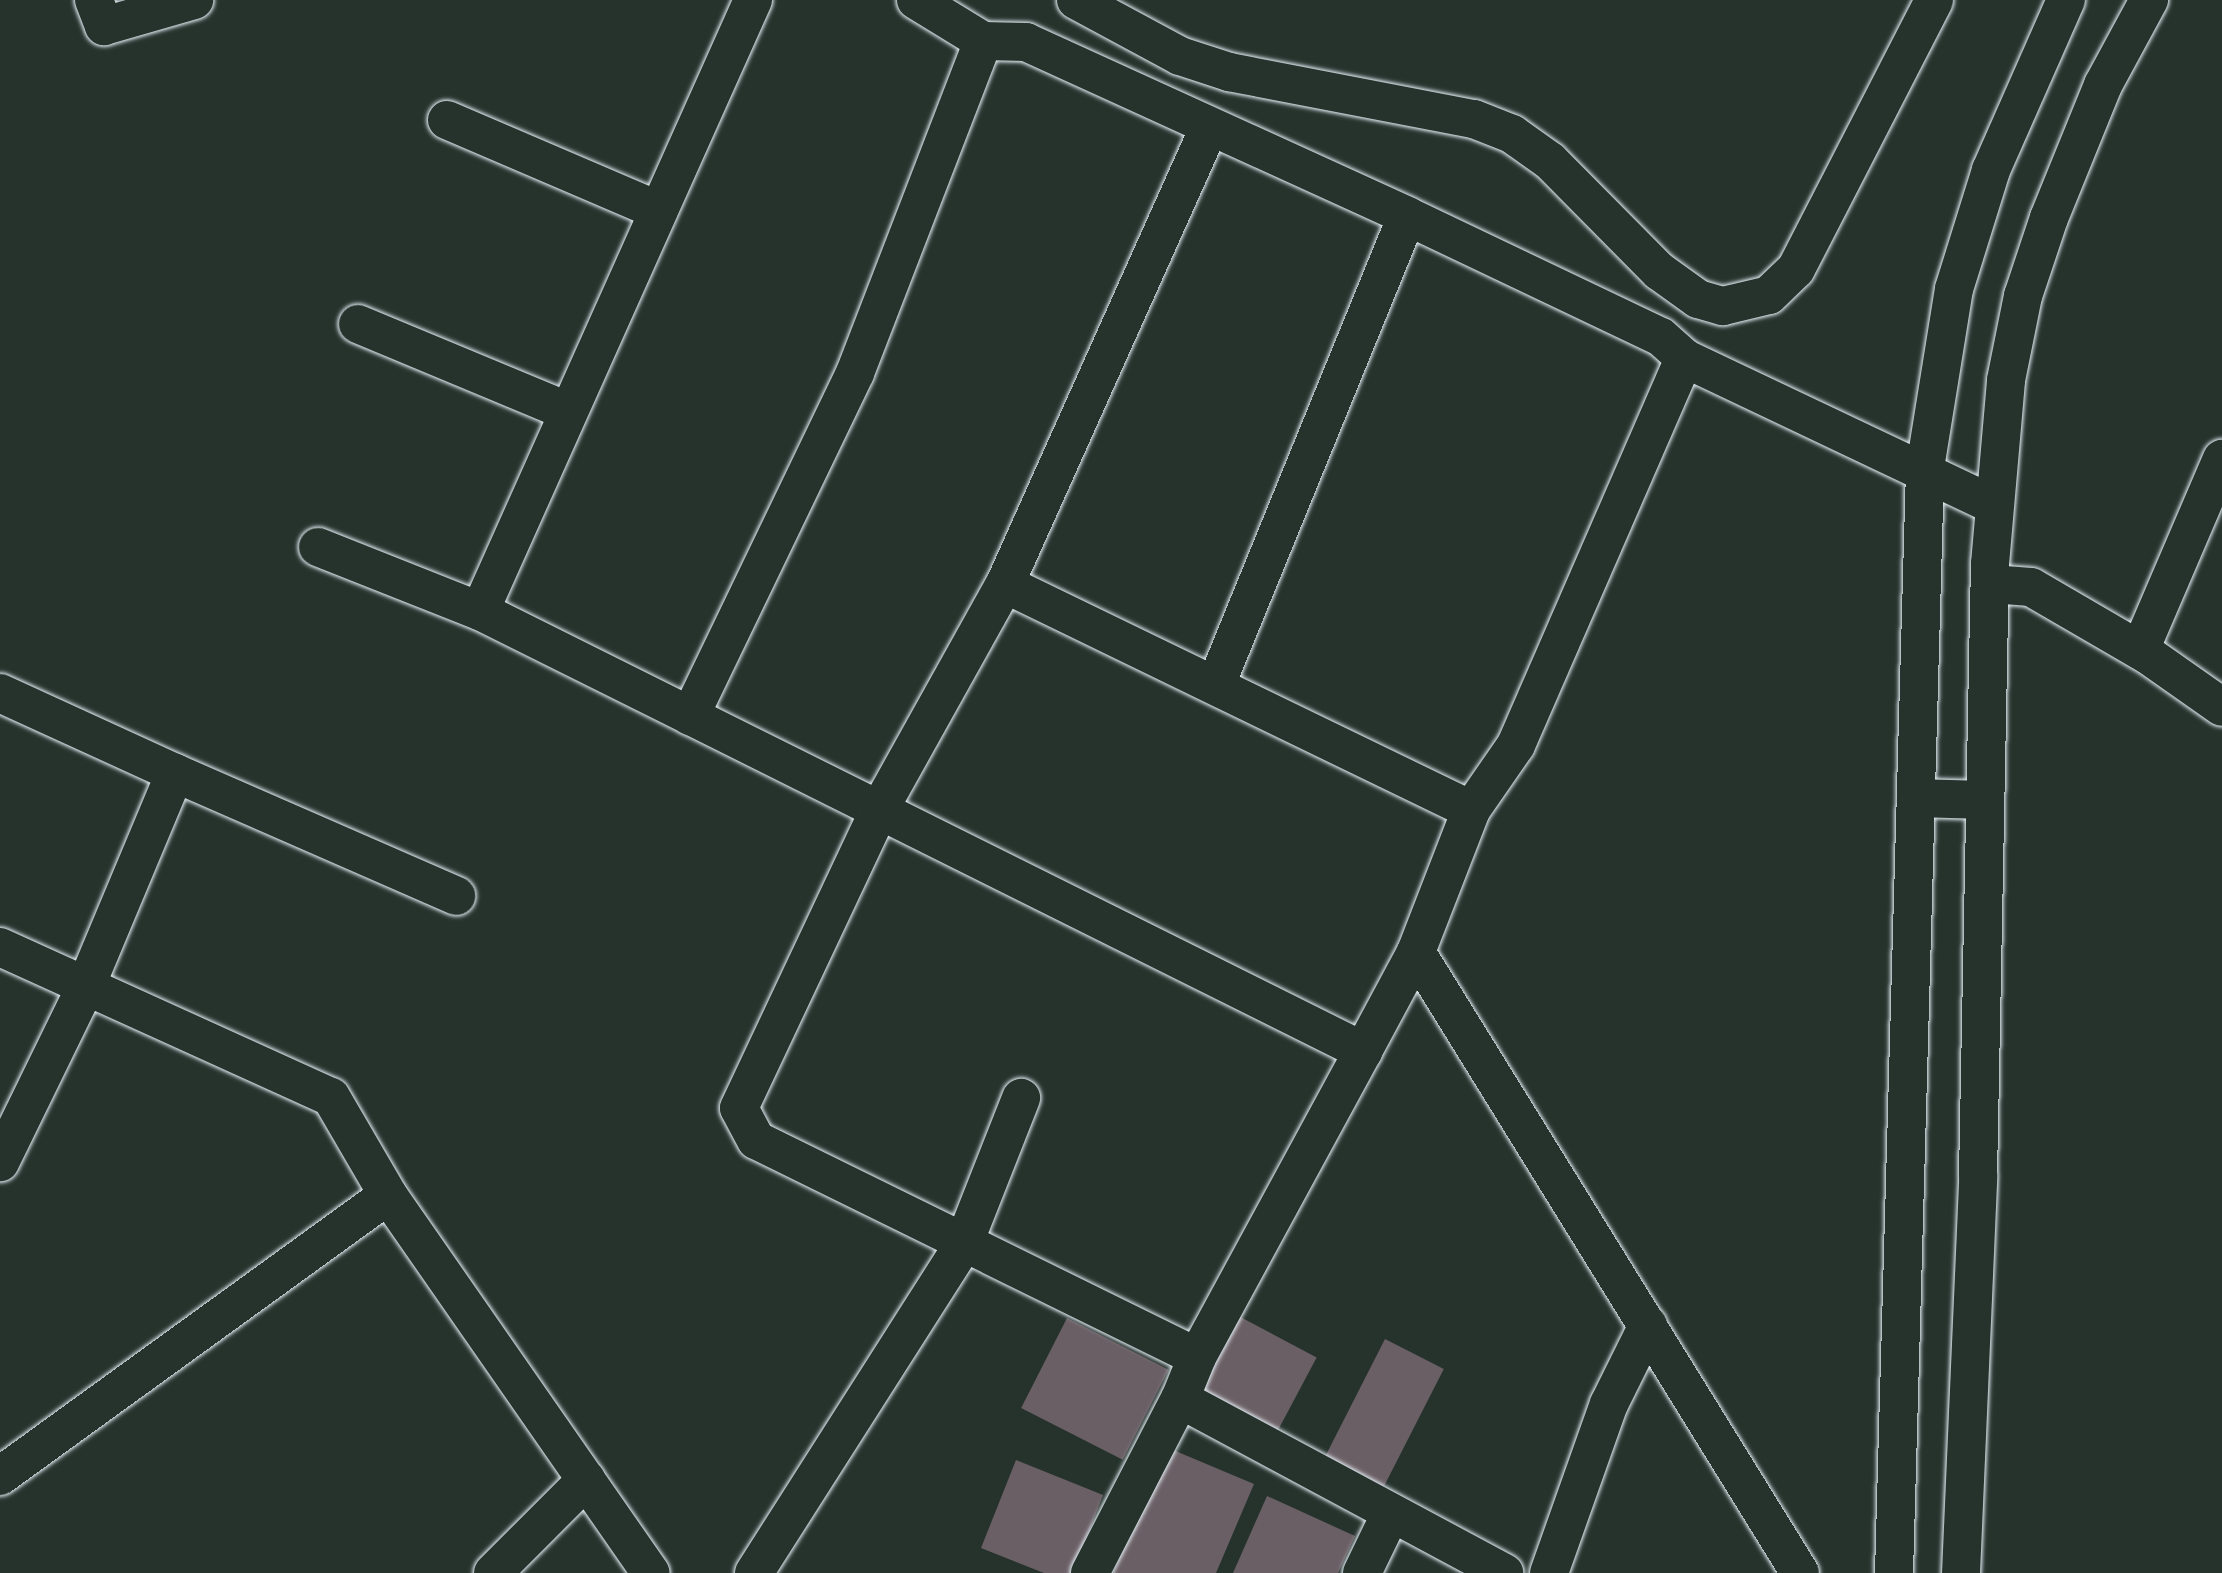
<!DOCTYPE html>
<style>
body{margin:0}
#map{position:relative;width:2222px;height:1573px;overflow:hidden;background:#26332d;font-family:"Comic Neue",sans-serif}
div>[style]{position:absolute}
.building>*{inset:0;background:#6a5f64;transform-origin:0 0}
.roads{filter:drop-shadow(0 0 2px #e8f1f8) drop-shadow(0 0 2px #e8f1f8)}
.minor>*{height:38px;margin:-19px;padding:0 19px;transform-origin:19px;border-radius:19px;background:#26332d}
span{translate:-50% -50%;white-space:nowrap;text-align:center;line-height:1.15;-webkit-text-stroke:6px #26332d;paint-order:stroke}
</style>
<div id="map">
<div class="building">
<div style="left:1231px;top:1312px;width:97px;height:94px;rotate:28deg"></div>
<div style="left:1067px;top:1318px;width:114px;height:101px;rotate:27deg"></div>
<div style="left:1385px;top:1339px;width:66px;height:141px;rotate:27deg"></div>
<div style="clip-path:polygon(1166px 1447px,1254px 1484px,1216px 1573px,1113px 1573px)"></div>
<div style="clip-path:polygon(1016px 1460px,1103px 1495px,1073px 1573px,1044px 1573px,981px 1548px)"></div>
<div style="clip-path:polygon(1267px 1496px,1355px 1536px,1338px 1573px,1233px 1573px)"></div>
</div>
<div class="roads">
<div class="minor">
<div style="left:94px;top:0;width:28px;rotate:69deg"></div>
<div style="left:104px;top:26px;width:94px;rotate:-16.1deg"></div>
<div style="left:753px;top:0;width:669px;rotate:114.08deg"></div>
<div style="left:480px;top:611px;width:987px;rotate:26.49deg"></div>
<div style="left:1363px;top:1051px;width:112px;rotate:-61.8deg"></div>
<div style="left:1416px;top:952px;width:730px;rotate:58.27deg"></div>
<div style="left:916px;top:0;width:79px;rotate:31.5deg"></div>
<div style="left:983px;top:41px;width:43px;rotate:1.3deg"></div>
<div style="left:1026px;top:42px;width:419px;rotate:24.5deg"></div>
<div style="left:1407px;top:216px;width:281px;rotate:25.5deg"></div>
<div style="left:1661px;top:337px;width:31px;rotate:42deg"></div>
<div style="left:1684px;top:358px;width:343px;rotate:25.4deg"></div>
<div style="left:1076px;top:0;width:118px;rotate:28.3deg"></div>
<div style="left:1180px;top:56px;width:52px;rotate:18.1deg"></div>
<div style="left:1229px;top:72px;width:249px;rotate:10.9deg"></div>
<div style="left:1474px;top:119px;width:41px;rotate:21.5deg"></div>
<div style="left:1512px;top:134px;width:47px;rotate:35.4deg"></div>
<div style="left:1550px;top:161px;width:155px;rotate:45.3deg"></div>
<div style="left:1659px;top:271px;width:48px;rotate:35.7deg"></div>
<div style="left:1698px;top:299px;width:26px;rotate:16deg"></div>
<div style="left:1723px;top:306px;width:47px;rotate:-13.4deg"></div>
<div style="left:1769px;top:295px;width:37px;rotate:-44deg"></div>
<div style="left:1796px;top:269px;width:302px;rotate:-62.8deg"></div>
<div style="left:447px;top:120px;width:226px;rotate:23.2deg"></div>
<div style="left:358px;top:324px;width:226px;rotate:22.6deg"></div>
<div style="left:318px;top:547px;width:174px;rotate:21.6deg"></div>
<div style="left:1005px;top:584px;width:518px;rotate:25.87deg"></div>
<div style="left:1991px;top:584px;width:40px;rotate:4.3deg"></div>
<div style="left:2031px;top:587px;width:135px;rotate:30.2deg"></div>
<div style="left:2148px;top:655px;width:90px;rotate:35.1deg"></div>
<div style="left:2140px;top:650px;width:208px;rotate:-66.8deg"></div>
<div style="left:1217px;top:682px;width:503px;rotate:-67.82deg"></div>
<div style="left:0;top:693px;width:192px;rotate:24.6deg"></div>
<div style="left:175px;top:773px;width:231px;rotate:112.7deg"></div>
<div style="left:86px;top:986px;width:196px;rotate:116deg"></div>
<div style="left:690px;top:716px;width:381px;rotate:-64.3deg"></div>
<div style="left:855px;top:373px;width:356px;rotate:-68.9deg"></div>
<div style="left:175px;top:773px;width:307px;rotate:23.6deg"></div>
<div style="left:1916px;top:798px;width:69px;rotate:1.7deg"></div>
<div style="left:0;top:947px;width:363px;rotate:24.4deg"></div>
<div style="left:331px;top:1097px;width:113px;rotate:59.8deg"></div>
<div style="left:388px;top:1195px;width:460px;rotate:55.2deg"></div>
<div style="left:1416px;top:952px;width:152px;rotate:-68.8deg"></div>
<div style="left:1471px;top:810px;width:79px;rotate:-55.3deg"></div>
<div style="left:1516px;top:745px;width:422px;rotate:-66.5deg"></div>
<div style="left:1197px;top:1357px;width:348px;rotate:-61.5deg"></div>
<div style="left:1180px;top:1399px;width:45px;rotate:-68deg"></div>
<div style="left:1197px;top:1357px;width:491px;rotate:-153.8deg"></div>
<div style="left:756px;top:1140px;width:36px;rotate:-118deg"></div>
<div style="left:739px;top:1108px;width:329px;rotate:-64.8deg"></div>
<div style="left:879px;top:810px;width:259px;rotate:-60.9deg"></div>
<div style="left:1005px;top:584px;width:499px;rotate:-65.9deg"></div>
<div style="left:0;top:1476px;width:479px;rotate:-35.9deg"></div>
<div style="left:493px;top:1573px;width:132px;rotate:-45deg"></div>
<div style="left:754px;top:1573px;width:391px;rotate:-57.5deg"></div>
<div style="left:964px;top:1243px;width:156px;rotate:-68.5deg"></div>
<div style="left:1090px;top:1573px;width:196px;rotate:-62.7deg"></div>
<div style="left:1180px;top:1399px;width:368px;rotate:28.2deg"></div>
<div style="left:1362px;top:1573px;width:64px;rotate:-64.2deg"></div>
<div style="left:1549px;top:1573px;width:179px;rotate:-70.5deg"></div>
<div style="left:1609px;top:1404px;width:88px;rotate:-63.7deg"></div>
<div style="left:1894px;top:1573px;width:1105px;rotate:-88.39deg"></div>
<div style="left:1925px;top:468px;width:181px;rotate:-80.8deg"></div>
<div style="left:1954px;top:289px;width:125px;rotate:-72.7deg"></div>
<div style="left:1991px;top:170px;width:186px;rotate:-66.2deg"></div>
<div style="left:1961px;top:1573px;width:397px;rotate:-87.5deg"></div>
<div style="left:1978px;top:1176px;width:612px;rotate:-88.88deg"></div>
<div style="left:1990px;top:564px;width:185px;rotate:-85deg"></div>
<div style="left:2006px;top:380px;width:86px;rotate:-78.6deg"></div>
<div style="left:2023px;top:296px;width:82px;rotate:-71.6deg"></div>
<div style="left:2049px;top:218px;width:144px;rotate:-67.9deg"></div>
<div style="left:2103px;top:85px;width:97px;rotate:-61.6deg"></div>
</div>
</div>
</div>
